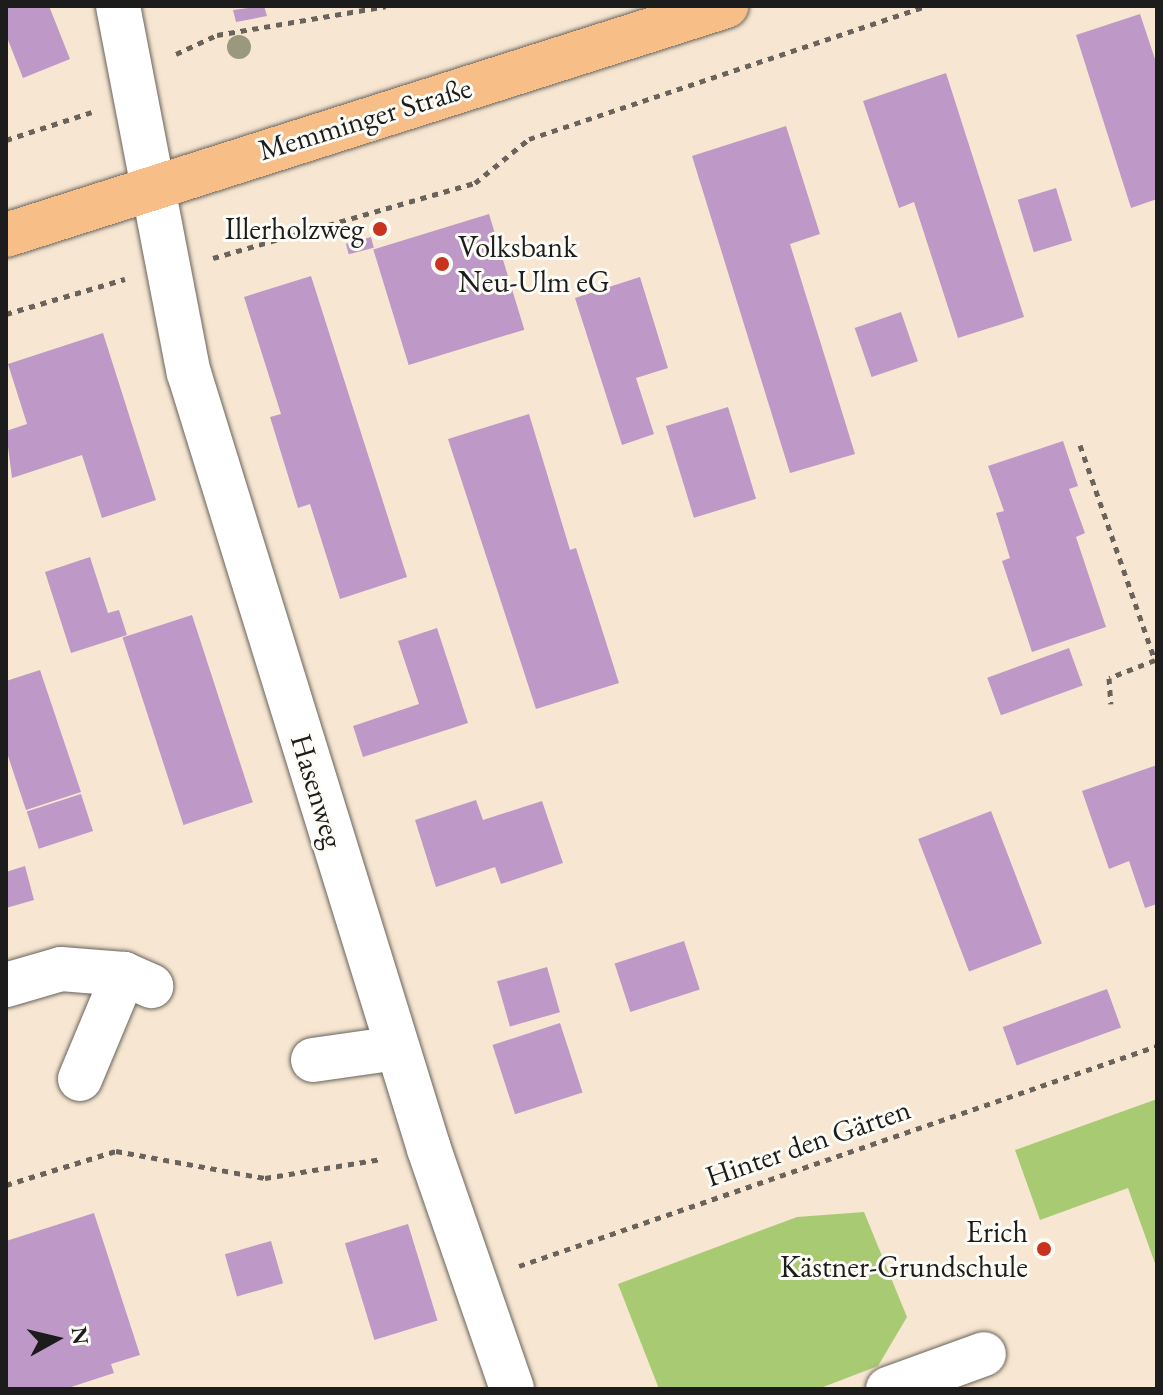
<!DOCTYPE html>
<meta charset="utf-8">
<style>
body{margin:0}
#map{position:relative;width:1163px;height:1395px;overflow:hidden;background:#f7e7d2;font-family:"EB Garamond",serif}
div>[style]{position:absolute}
.green>*{inset:0;background:#a8ca73}
.building>*{inset:0;background:#be98c7;transform-origin:0 0}
.path>*{height:5px;margin-top:-2.5px;transform-origin:0;background:repeating-linear-gradient(90deg,#69635c 0 6px,transparent 0 12px)}
.roads{filter:drop-shadow(0 0 2px #69635c) drop-shadow(0 0 2px #69635c)}
.minor>*{height:44px;margin:-22px;padding:0 22px;transform-origin:22px;border-radius:22px;background:#fff}
.major>*{height:44px;margin:-22px;padding:0 22px;transform-origin:22px;border-radius:22px;background:#f7be87}
.trees>*{width:24px;height:24px;margin:-12px;border-radius:50%;background:#9a997e}
.dots>*{width:22px;height:22px;translate:-50% -50%;box-sizing:border-box;border:4px solid #fdfcf7;border-radius:50%}
span{translate:-50% -50%;white-space:nowrap;text-align:center;line-height:1.15;-webkit-text-stroke:6px #fdfcf7;paint-order:stroke}
.street-label{font-size:30px;color:#1c1c1c}
.poi-label{font-size:30px;color:#1c1c1c}
.right{translate:-100% -50%;text-align:right}
.left{translate:0 -50%;text-align:left}
.frame{position:absolute;inset:0;border:8px solid #1c1c1c;pointer-events:none}
.north{position:absolute;left:16px;top:1299px;width:80px;height:80px;-webkit-text-stroke:6px #fdfcf7;paint-order:stroke;rotate:82deg;font-size:22px;font-weight:700;line-height:32px;text-align:center;color:#1c1c1c}
.north::after{content:'';display:block;margin:auto;width:28px;height:36px;background:#1c1c1c;clip-path:polygon(50% 0,100% 100%,50% 72%,0 100%)}
</style>
<div id="map">
<div class="green">
<div style="clip-path:polygon(1157px 1099px,1157px 1269px,1128px 1188px,1040px 1220px,1015px 1150px)"></div>
<div style="clip-path:polygon(864px 1212px,907px 1317px,878px 1366px,818px 1389px,659px 1389px,618px 1284px,797px 1217px)"></div>
</div>
<div class="building">
<div style="clip-path:polygon(6px 6px,49px 6px,70px 59px,23px 78px,6px 35px)"></div>
<div style="clip-path:polygon(264px 6px,267px 16px,236px 22px,233px 10px)"></div>
<div style="clip-path:polygon(1140px 14px,1157px 65px,1157px 199px,1131px 208px,1076px 35px)"></div>
<div style="clip-path:polygon(946px 73px,1024px 317px,958px 338px,914px 202px,899px 208px,863px 101px)"></div>
<div style="clip-path:polygon(786px 126px,820px 234px,790px 244px,855px 454px,790px 473px,692px 156px)"></div>
<div style="left:1056px;top:188px;width:55px;height:40px;rotate:73deg"></div>
<div style="left:489px;top:214px;width:121px;height:121px;rotate:73deg"></div>
<div style="left:371px;top:237px;width:11px;height:26px;rotate:75deg"></div>
<div style="clip-path:polygon(311px 276px,407px 577px,340px 599px,310px 504px,298px 508px,270px 417px,281px 414px,244px 297px)"></div>
<div style="clip-path:polygon(640px 277px,668px 368px,636px 378px,654px 434px,622px 445px,575px 298px)"></div>
<div style="left:901px;top:312px;width:52px;height:49px;rotate:71deg"></div>
<div style="clip-path:polygon(103px 333px,156px 500px,102px 518px,82px 455px,12px 478px,6px 431px,27px 424px,8px 364px)"></div>
<div style="left:728px;top:407px;width:96px;height:65px;rotate:73deg"></div>
<div style="clip-path:polygon(529px 414px,570px 550px,576px 548px,619px 683px,536px 709px,448px 439px)"></div>
<div style="clip-path:polygon(1063px 441px,1078px 486px,1069px 489px,1085px 533px,1076px 537px,1106px 627px,1032px 652px,1002px 561px,1010px 558px,996px 513px,1004px 511px,988px 466px)"></div>
<div style="clip-path:polygon(90px 557px,108px 613px,119px 610px,127px 635px,71px 653px,45px 572px)"></div>
<div style="left:192px;top:615px;width:197px;height:73px;rotate:72deg"></div>
<div style="clip-path:polygon(437px 628px,468px 723px,363px 757px,353px 726px,419px 704px,398px 641px)"></div>
<div style="left:1069px;top:648px;width:40px;height:87px;rotate:70deg"></div>
<div style="clip-path:polygon(40px 670px,81px 792px,26px 810px,6px 750px,6px 681px)"></div>
<div style="clip-path:polygon(1157px 765px,1157px 904px,1145px 908px,1129px 861px,1109px 869px,1082px 791px)"></div>
<div style="left:81px;top:794px;width:39px;height:57px;rotate:72deg"></div>
<div style="clip-path:polygon(476px 800px,483px 820px,542px 801px,563px 863px,501px 884px,495px 867px,436px 887px,415px 820px)"></div>
<div style="left:991px;top:811px;width:142px;height:78px;rotate:69deg"></div>
<div style="clip-path:polygon(25px 866px,34px 900px,6px 908px,6px 872px)"></div>
<div style="left:684px;top:941px;width:51px;height:73px;rotate:72deg"></div>
<div style="left:547px;top:967px;width:47px;height:52px;rotate:74deg"></div>
<div style="left:1107px;top:989px;width:41px;height:111px;rotate:70deg"></div>
<div style="left:560px;top:1023px;width:73px;height:71px;rotate:72deg"></div>
<div style="clip-path:polygon(94px 1213px,140px 1355px,111px 1364px,114px 1373px,65px 1389px,6px 1389px,6px 1241px)"></div>
<div style="left:408px;top:1224px;width:101px;height:66px;rotate:73deg"></div>
<div style="left:271px;top:1241px;width:44px;height:48px;rotate:74deg"></div>
</div>
<div class="path">
<div style="left:176px;top:54px;width:45px;rotate:-24.9deg"></div>
<div style="left:217px;top:35px;width:171px;rotate:-9.7deg"></div>
<div style="left:6px;top:140px;width:90px;rotate:-18deg"></div>
<div style="left:213px;top:258px;width:273px;rotate:-16deg"></div>
<div style="left:475px;top:183px;width:70px;rotate:-39.2deg"></div>
<div style="left:529px;top:139px;width:420px;rotate:-18.5deg"></div>
<div style="left:6px;top:314px;width:124px;rotate:-16.4deg"></div>
<div style="left:1080px;top:445px;width:228px;rotate:70.8deg"></div>
<div style="left:1155px;top:660px;width:49px;rotate:158.6deg"></div>
<div style="left:1109px;top:678px;width:26px;rotate:86deg"></div>
<div style="left:6px;top:1185px;width:115px;rotate:-17.2deg"></div>
<div style="left:116px;top:1151px;width:151px;rotate:10.3deg"></div>
<div style="left:265px;top:1178px;width:118px;rotate:-9.3deg"></div>
<div style="left:519px;top:1266px;width:675px;rotate:-19.03deg"></div>
</div>
<div class="roads">
<div class="minor">
<div style="left:118px;top:6px;width:374px;rotate:79.1deg"></div>
<div style="left:189px;top:373px;width:812px;rotate:72.81deg"></div>
<div style="left:429px;top:1149px;width:254px;rotate:70.9deg"></div>
<div style="left:6px;top:985px;width:57px;rotate:-16.2deg"></div>
<div style="left:61px;top:969px;width:63px;rotate:4.5deg"></div>
<div style="left:124px;top:974px;width:30px;rotate:24deg"></div>
<div style="left:313px;top:1060px;width:85px;rotate:-8.1deg"></div>
<div style="left:80px;top:1079px;width:114px;rotate:-67.3deg"></div>
<div style="left:888px;top:1389px;width:102px;rotate:-20deg"></div>
</div>
<div class="major">
<div style="left:6px;top:235px;width:756px;rotate:-17.64deg"></div>
</div>
</div>
<div class="trees">
<div style="left:239px;top:47px"></div>
</div>
<div class="dots">
<div style="left:380px;top:229px;background:#c8321e"></div>
<div style="left:442px;top:264px;background:#c8321e"></div>
<div style="left:1044px;top:1249px;background:#c8321e"></div>
</div>
<div class="street-label">
<span style="left:365px;top:119px;rotate:-17deg">Memminger Straße</span>
<span style="left:317px;top:791px;rotate:73deg">Hasenweg</span>
<span style="left:808px;top:1143px;rotate:-19deg">Hinter den Gärten</span>
</div>
<div class="poi-label">
<span class="right" style="left:364px;top:229px">Illerholzweg</span>
<span class="left" style="left:458px;top:264px">Volksbank<br>Neu-Ulm eG</span>
<span class="right" style="left:1028px;top:1249px">Erich<br>Kästner-Grundschule</span>
</div>
<div class="frame"></div>
<div class="north">N</div>
</div>
